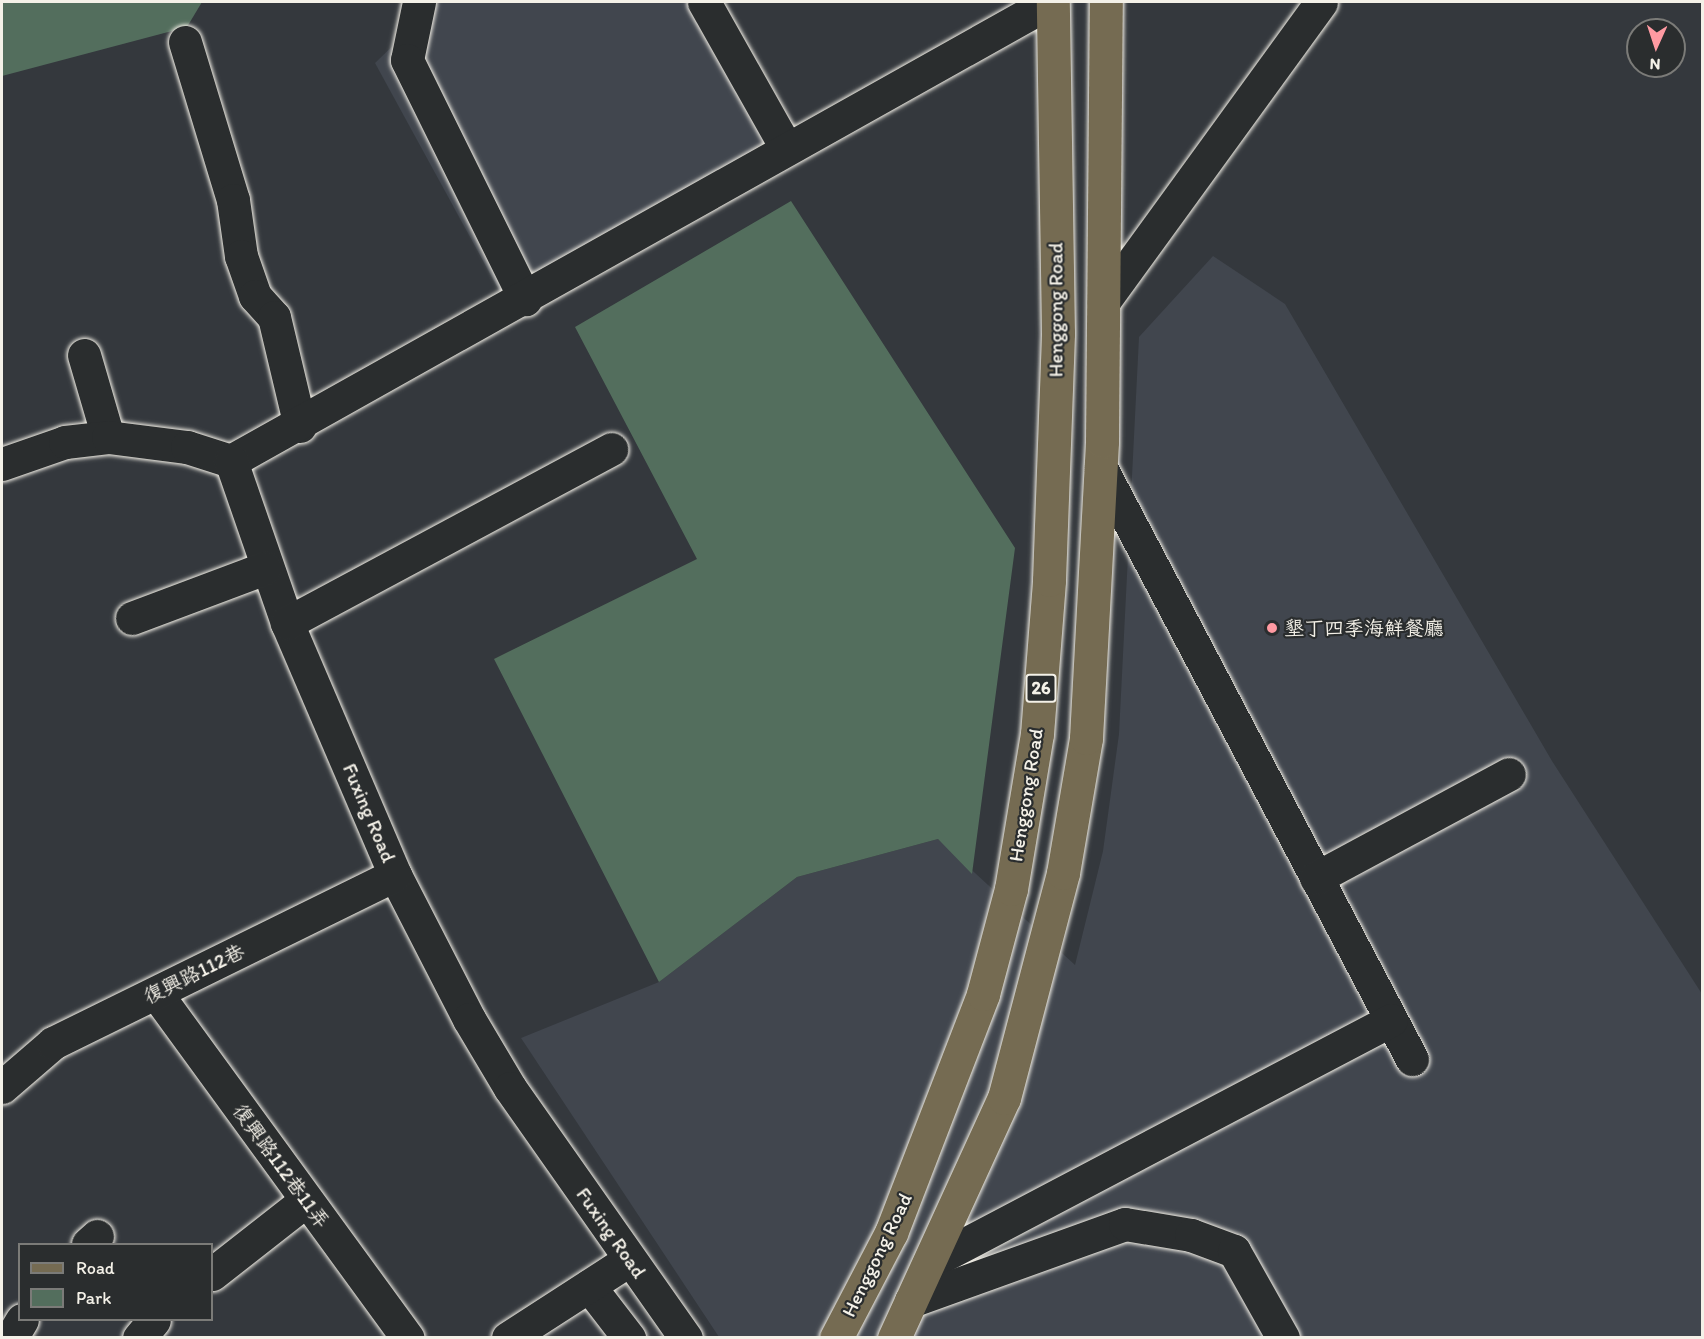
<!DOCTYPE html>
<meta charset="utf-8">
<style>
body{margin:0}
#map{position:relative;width:1704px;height:1339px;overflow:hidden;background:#34383d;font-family:Itim,"LXGW WenKai TC",sans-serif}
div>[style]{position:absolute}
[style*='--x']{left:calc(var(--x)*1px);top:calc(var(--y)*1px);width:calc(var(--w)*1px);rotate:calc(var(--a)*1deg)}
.built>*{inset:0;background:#41464e}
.green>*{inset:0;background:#536e5d}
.roads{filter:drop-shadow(0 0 2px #f4f1e8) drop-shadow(0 0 2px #f4f1e8)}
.minor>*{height:33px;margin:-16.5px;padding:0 16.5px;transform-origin:16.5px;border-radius:16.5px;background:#2a2d2e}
.major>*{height:33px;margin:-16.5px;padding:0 16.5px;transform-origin:16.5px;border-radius:16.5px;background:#756b52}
.dots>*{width:16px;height:16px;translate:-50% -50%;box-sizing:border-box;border:3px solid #2a2d2e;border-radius:50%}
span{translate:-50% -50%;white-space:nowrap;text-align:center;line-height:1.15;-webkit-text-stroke:4.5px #2a2d2e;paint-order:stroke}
.shield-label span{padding:2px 4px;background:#2a2d2e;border:2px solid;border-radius:4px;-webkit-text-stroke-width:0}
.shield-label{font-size:18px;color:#f4f1e8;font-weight:700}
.street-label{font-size:20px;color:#f4f1e8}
.poi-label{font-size:20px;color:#f4f1e8}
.left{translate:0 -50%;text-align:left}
.frame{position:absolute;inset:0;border:3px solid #f4f1e8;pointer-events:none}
.legend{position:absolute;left:18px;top:1243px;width:195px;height:78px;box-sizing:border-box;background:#2a2d2e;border:2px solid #7b7b78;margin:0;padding:8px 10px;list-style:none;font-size:18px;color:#f4f1e8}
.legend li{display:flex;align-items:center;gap:12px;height:30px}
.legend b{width:30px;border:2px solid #7b7b78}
.north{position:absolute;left:1626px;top:18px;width:60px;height:60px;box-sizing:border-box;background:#2a2d2e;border:2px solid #7b7b78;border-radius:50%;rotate:183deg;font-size:16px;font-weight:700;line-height:24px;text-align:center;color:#f4f1e8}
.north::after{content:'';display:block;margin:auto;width:21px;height:27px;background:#ff9aa2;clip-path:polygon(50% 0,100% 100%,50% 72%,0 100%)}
</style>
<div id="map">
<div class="built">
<div style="clip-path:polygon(438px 2px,714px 2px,785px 134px,505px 301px,375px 63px)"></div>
<div style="clip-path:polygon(1213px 256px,1285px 304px,1552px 761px,1702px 994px,1702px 1337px,719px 1337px,521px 1038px,659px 982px,797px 877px,938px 839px,1075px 965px,1103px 851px,1119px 734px,1139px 337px)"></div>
</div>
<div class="green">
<div style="clip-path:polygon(2px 2px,202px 2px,187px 27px,2px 76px)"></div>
<div style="clip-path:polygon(791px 201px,1015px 548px,972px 874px,938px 839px,797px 877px,659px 982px,494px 659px,697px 559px,575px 327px)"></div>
</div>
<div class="roads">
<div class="minor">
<div style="--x:419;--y:2;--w:59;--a:101.7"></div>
<div style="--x:407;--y:60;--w:267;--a:63.7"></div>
<div style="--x:704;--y:2;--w:165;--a:60.6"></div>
<div style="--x:185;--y:42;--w:165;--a:73.1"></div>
<div style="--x:233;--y:200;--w:57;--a:81.9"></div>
<div style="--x:241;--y:256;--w:42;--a:70.7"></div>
<div style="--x:255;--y:296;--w:28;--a:48"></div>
<div style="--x:274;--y:317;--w:112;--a:76.6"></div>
<div style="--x:1104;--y:301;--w:369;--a:-54"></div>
<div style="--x:84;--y:355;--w:85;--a:73.7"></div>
<div style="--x:231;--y:461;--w:939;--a:-29.27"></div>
<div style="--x:2;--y:464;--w:67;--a:-19.2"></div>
<div style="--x:65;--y:442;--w:43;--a:-6.6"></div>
<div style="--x:108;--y:437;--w:80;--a:7.2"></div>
<div style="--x:187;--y:447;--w:46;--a:17.7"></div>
<div style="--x:231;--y:461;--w:171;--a:70.9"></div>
<div style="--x:287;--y:623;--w:274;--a:66.8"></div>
<div style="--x:395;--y:875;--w:162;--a:62.8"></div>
<div style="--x:469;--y:1019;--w:80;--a:59.3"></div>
<div style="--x:510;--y:1088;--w:306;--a:54.9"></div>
<div style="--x:1101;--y:468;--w:668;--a:62.25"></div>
<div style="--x:132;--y:618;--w:142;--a:-20.6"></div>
<div style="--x:287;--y:623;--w:368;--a:-28.2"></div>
<div style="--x:1316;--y:878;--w:219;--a:-28.3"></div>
<div style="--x:156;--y:993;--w:427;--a:53.9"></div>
<div style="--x:2;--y:1087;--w:67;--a:-40.8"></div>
<div style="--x:53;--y:1043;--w:381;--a:-26.2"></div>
<div style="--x:88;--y:1244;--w:12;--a:-42"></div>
<div style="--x:929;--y:1263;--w:522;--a:-27.74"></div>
<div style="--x:212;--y:1274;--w:118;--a:-38.1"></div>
<div style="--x:589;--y:1286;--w:66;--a:52.4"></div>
<div style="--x:911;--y:1301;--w:227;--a:-19.8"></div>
<div style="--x:1125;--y:1224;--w:67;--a:9.5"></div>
<div style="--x:1191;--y:1235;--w:46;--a:20.4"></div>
<div style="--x:1234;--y:1251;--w:100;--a:60.6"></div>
<div style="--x:11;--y:1338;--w:21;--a:-59"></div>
<div style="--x:139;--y:1338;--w:23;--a:-50"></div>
<div style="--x:508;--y:1338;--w:144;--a:-32.8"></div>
</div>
<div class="major">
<div style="--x:836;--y:1338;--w:119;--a:-62.4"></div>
<div style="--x:891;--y:1233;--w:256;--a:-68.9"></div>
<div style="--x:983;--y:994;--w:109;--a:-75.1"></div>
<div style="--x:1011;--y:889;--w:157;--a:-80.5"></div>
<div style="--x:1037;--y:734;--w:154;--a:-85.5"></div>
<div style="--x:1049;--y:580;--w:247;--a:-87.9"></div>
<div style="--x:1058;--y:333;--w:331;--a:-90.9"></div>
<div style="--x:894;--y:1338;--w:264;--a:-65.4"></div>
<div style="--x:1004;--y:1098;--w:233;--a:-75.3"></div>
<div style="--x:1063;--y:873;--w:137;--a:-80.3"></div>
<div style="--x:1086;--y:738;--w:297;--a:-86.9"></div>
<div style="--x:1102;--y:441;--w:439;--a:-89.5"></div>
</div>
</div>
<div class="dots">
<div style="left:1272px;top:628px;background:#ff9aa2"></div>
</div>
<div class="shield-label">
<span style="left:1041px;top:688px">26</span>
</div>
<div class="street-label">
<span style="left:1056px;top:310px;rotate:-90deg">Henggong Road</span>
<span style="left:1026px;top:795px;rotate:-81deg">Henggong Road</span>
<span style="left:369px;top:813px;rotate:67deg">Fuxing Road</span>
<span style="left:194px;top:974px;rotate:-26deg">復興路112巷</span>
<span style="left:281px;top:1166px;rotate:54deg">復興路112巷11弄</span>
<span style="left:611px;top:1233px;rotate:55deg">Fuxing Road</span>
<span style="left:877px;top:1255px;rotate:-64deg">Henggong Road</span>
</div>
<div class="poi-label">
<span class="left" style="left:1284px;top:628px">墾丁四季海鮮餐廳</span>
</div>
<div class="frame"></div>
<ul class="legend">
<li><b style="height:8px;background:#756b52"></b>Road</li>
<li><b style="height:16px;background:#536e5d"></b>Park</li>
</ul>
<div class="north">N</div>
</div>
